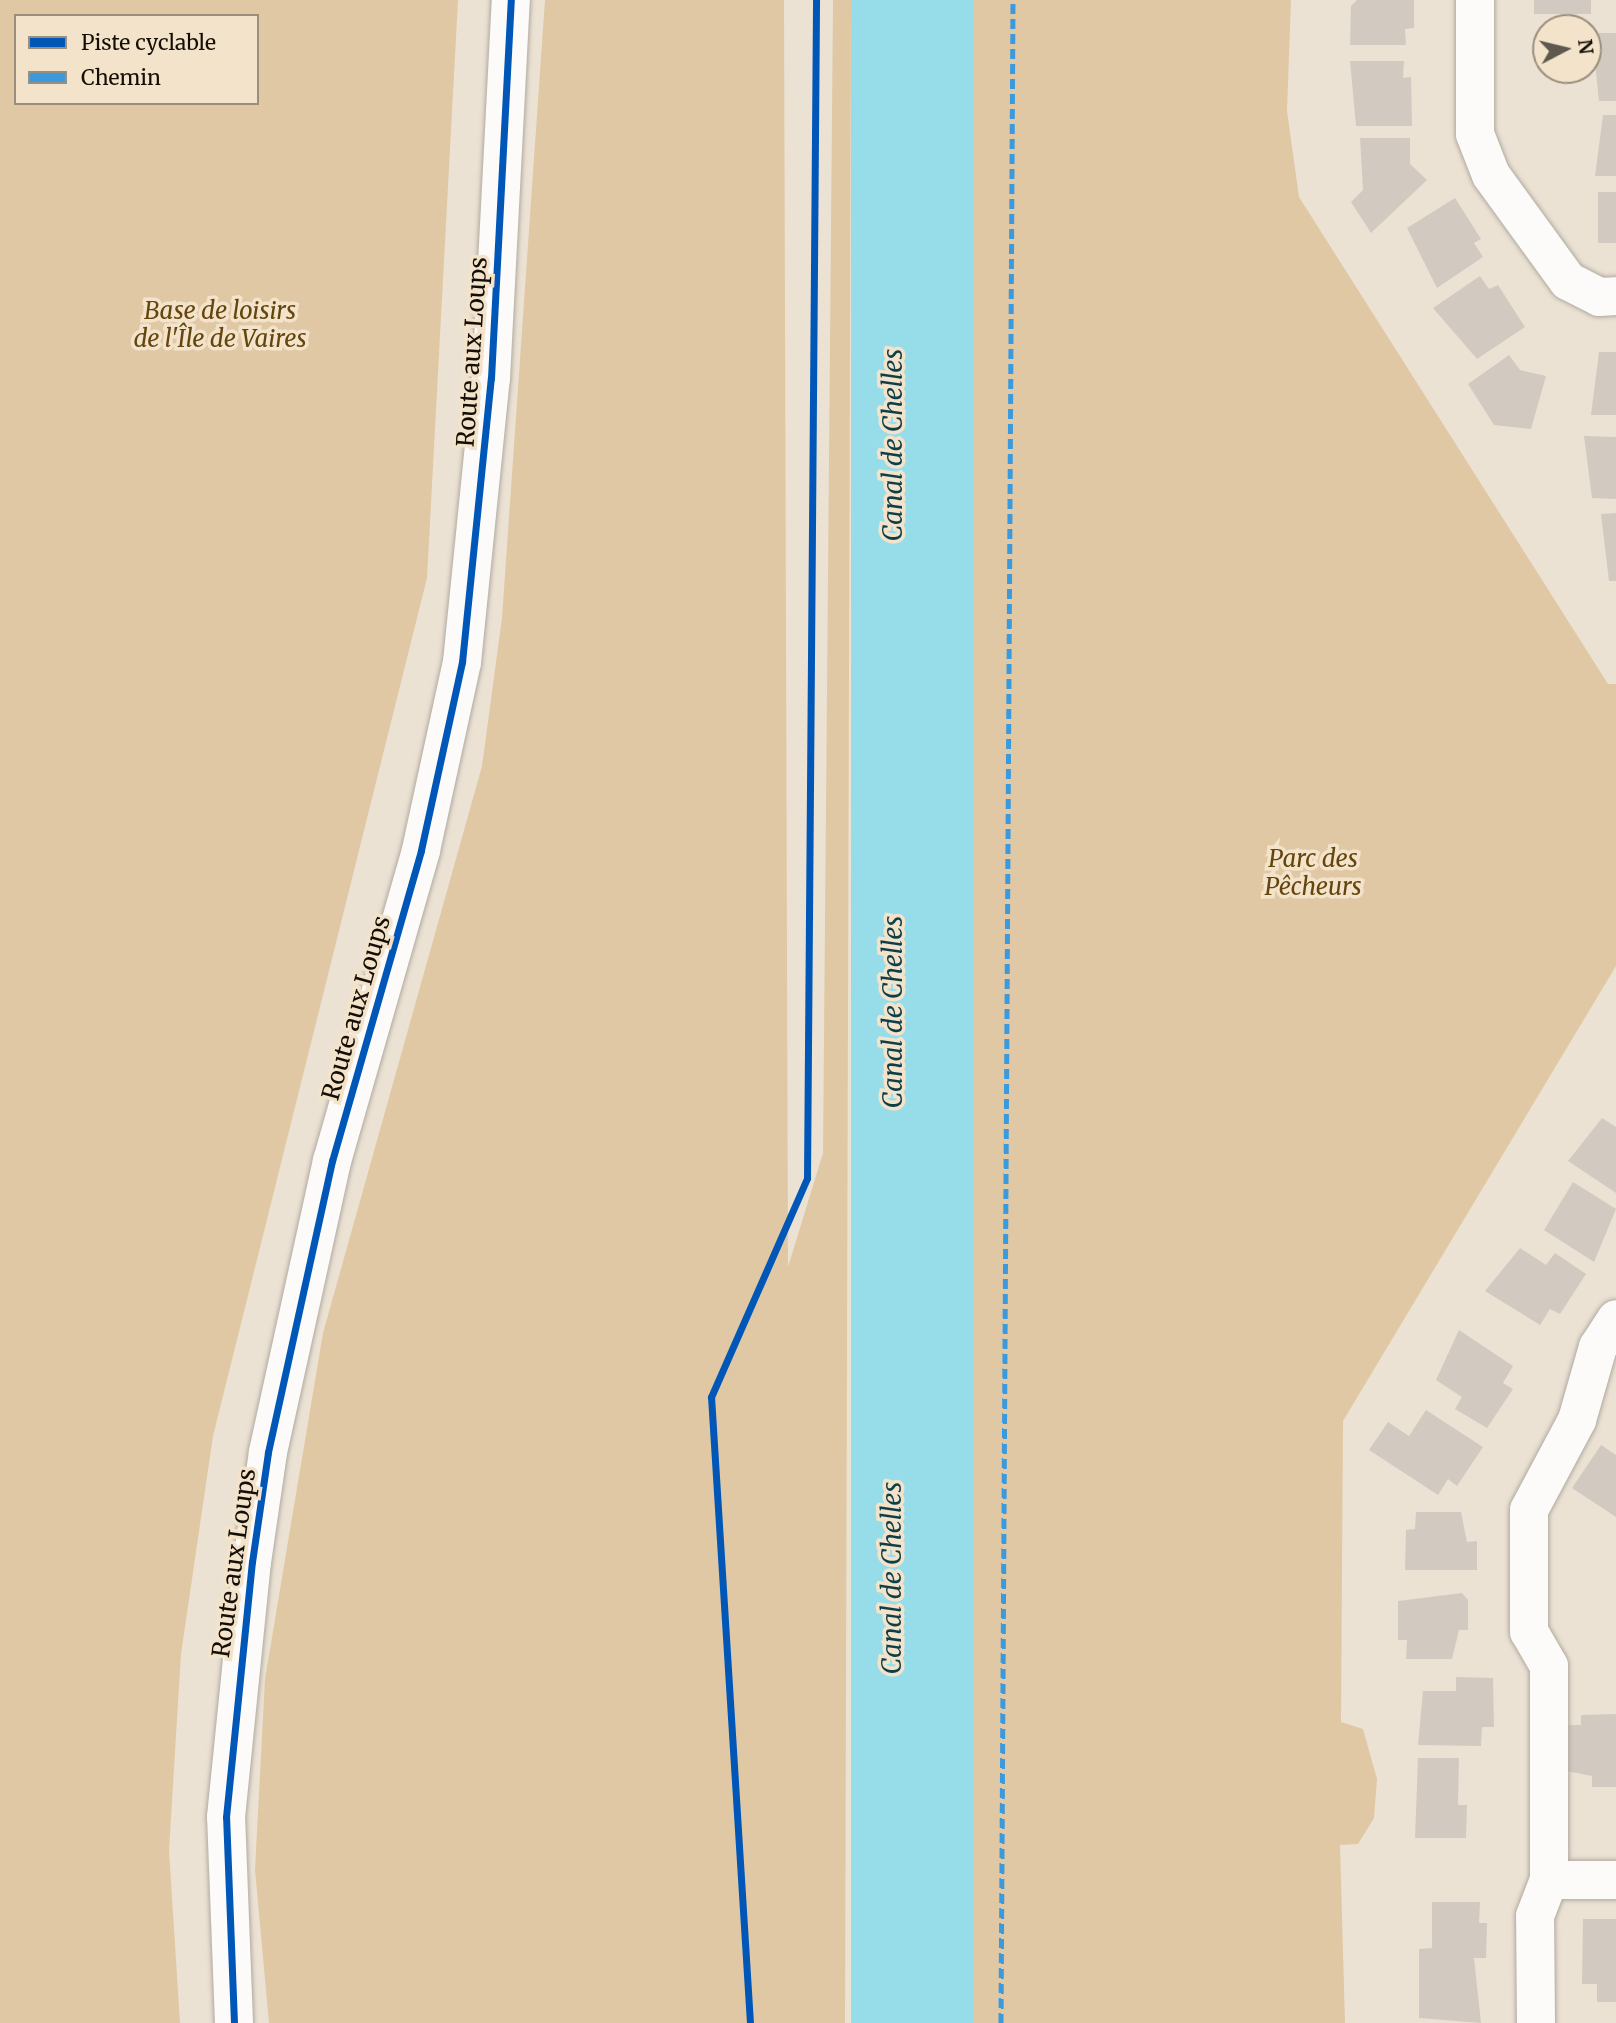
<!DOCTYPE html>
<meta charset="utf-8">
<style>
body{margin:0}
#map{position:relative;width:1616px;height:2023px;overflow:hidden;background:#ebe2d4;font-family:Merriweather,serif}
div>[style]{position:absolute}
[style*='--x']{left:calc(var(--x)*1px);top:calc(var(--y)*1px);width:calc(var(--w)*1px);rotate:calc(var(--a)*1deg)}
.green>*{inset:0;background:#e0c8a4}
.water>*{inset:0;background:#96dce9;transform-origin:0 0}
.building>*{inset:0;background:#d2cac0;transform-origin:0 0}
.roads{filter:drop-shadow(0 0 2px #b1aaa0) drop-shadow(0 0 2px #b1aaa0)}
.minor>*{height:38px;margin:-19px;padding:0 19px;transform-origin:19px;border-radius:19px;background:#fcfbf9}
.quiet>*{height:5px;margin-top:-2.5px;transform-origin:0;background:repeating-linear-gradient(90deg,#3b9add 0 10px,transparent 0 15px)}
.cycleway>*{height:7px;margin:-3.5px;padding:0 3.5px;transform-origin:3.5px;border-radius:3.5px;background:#0057b8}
span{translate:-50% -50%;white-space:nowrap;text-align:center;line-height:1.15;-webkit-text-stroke:7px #f4e3cb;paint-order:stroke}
.park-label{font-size:24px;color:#63450d;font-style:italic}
.street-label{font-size:24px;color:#130e06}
.water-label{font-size:26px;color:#0e3f49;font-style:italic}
.legend{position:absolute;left:14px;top:14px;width:245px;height:91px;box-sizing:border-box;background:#f4e3cb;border:2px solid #9a8e7c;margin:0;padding:9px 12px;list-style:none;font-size:21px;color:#130e06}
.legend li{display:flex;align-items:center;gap:14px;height:35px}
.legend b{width:35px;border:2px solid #9a8e7c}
.north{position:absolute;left:1532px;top:14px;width:70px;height:70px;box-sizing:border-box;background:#f4e3cb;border:2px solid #9a8e7c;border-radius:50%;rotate:83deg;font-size:19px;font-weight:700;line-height:28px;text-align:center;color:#130e06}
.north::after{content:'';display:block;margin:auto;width:24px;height:32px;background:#5f584e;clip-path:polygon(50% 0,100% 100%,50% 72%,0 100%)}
</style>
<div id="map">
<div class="green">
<div style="clip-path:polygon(evenodd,0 0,458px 0,427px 578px,213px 1436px,181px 1654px,169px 1850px,180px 2023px,0 2023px,0 0,16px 16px,257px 16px,257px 103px,16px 103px,16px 16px)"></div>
<div style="clip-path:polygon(545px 0,784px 0,788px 1267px,823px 1153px,833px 0,851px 0,845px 2023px,269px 2023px,255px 1870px,265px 1679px,323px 1333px,482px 766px,502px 618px)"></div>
<div style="clip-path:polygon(974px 0,1291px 0,1287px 111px,1299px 197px,1608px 684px,1616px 684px,1616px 966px,1343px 1421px,1341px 1722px,1363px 1729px,1377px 1779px,1374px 1818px,1358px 1844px,1340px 1845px,1345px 2023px,965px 2023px)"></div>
</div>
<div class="water">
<div style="left:851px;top:0;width:123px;height:2023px"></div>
</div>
<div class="building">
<div style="clip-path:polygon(1357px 0,1414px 0,1414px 28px,1405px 29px,1406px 45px,1350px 45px,1351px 6px)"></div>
<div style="left:1534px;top:0;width:57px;height:14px"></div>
<div style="clip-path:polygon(1592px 33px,1616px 33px,1616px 101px,1599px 101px)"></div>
<div style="clip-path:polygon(1350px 61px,1404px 61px,1403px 78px,1411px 77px,1412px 126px,1356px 126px)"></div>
<div style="clip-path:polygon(1603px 115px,1616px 115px,1616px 176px,1595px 176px)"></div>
<div style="clip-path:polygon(1360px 138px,1410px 138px,1410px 164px,1427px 180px,1371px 233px,1351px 202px,1363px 190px)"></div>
<div style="left:1598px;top:192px;width:18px;height:51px"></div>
<div style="clip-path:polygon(1455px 198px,1481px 239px,1474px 243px,1483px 257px,1437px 288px,1407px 228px)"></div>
<div style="clip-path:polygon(1480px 276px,1489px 289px,1498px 285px,1525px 327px,1477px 359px,1433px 308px)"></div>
<div style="clip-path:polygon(1599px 352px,1616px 352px,1616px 415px,1591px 415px)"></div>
<div style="clip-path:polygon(1509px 355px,1520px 370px,1546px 376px,1531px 429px,1494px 425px,1468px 384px)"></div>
<div style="clip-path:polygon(1584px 436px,1616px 437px,1616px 499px,1592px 498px)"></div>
<div style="clip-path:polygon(1616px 513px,1616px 581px,1609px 581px,1601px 514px)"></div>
<div style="clip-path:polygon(1602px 1118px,1616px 1127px,1616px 1193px,1568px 1161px)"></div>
<div style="clip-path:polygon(1573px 1182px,1616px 1209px,1594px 1262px,1544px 1230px)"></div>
<div style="clip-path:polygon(1520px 1248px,1546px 1265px,1555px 1253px,1586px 1274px,1560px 1314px,1550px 1309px,1540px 1325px,1485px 1291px)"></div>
<div style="clip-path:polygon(1459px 1330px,1513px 1366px,1503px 1383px,1513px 1389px,1487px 1428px,1455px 1409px,1462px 1397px,1436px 1380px)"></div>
<div style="clip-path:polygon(1426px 1410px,1483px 1447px,1457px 1486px,1448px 1479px,1438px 1495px,1369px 1450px,1388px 1422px,1409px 1436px)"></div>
<div style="clip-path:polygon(1601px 1445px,1616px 1455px,1616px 1517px,1572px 1488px)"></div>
<div style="clip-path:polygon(1416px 1512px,1461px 1512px,1467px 1542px,1477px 1541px,1477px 1570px,1405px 1570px,1406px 1530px,1415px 1529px)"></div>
<div style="clip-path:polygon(1462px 1593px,1468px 1600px,1468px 1630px,1459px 1630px,1452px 1659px,1406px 1659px,1407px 1640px,1398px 1640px,1398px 1601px)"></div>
<div style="clip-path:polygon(1456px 1677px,1493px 1678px,1494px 1727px,1482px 1727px,1481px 1746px,1418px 1745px,1423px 1691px,1456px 1691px)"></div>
<div style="clip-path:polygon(1616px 1714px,1616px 1787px,1592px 1787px,1592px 1776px,1561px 1770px,1561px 1725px,1581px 1725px,1581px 1715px)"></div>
<div style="clip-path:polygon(1418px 1758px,1459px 1758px,1458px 1805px,1467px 1805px,1466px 1838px,1415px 1838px)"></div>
<div style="clip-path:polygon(1432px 1902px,1480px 1902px,1479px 1923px,1487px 1923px,1486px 1958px,1474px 1958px,1481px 2023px,1419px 2018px,1419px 1949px,1432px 1948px)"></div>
<div style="clip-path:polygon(1583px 1919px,1616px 1919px,1616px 2002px,1597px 2002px,1597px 1984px,1582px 1984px)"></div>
</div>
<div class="roads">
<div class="minor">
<div style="--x:1475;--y:0;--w:134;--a:90"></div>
<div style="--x:1475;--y:134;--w:44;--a:68.7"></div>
<div style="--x:1491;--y:175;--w:131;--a:54"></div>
<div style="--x:1568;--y:281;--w:35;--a:27"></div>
<div style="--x:1599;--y:297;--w:17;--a:-3"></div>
<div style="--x:1549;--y:1880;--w:67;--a:0"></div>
<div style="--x:234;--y:2023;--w:206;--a:-92.2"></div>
<div style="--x:226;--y:1817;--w:256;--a:-84.2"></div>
<div style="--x:252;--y:1562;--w:111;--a:-81.7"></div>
<div style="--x:268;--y:1452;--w:298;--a:-77.6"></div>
<div style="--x:332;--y:1161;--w:323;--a:-74"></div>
<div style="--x:421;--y:850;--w:192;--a:-77.7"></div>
<div style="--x:462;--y:662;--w:285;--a:-84.2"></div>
<div style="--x:491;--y:378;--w:379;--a:-87"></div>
<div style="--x:1536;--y:2023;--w:107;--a:-90.5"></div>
<div style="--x:1535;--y:1916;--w:39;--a:-69"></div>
<div style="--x:1549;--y:1880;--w:214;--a:-90"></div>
<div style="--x:1549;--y:1666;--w:39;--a:-120"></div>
<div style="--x:1529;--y:1632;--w:122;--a:-90"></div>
<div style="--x:1529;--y:1510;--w:102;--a:-61.9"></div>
<div style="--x:1577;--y:1420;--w:76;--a:-74"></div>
<div style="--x:1598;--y:1347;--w:33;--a:-57"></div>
</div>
</div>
<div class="quiet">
<div style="--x:1001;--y:2023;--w:2023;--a:-89.66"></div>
</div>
<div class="cycleway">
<div style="--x:234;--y:2023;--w:206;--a:-92.2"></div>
<div style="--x:226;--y:1817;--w:256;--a:-84.2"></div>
<div style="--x:252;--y:1562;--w:111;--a:-81.7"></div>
<div style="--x:268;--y:1452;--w:298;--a:-77.6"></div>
<div style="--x:332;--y:1161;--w:323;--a:-74"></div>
<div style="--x:421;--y:850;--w:192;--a:-77.7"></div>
<div style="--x:462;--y:662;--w:285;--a:-84.2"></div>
<div style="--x:491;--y:378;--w:379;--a:-87"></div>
<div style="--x:750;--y:2023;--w:627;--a:-93.56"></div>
<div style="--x:711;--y:1397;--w:239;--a:-66.3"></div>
<div style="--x:807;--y:1178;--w:1178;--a:-89.56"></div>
</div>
<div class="park-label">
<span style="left:220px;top:325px">Base de loisirs<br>de l'Île de Vaires</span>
<span style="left:1313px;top:873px">Parc des<br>Pêcheurs</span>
</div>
<div class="street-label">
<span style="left:472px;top:352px;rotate:-86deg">Route aux Loups</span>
<span style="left:356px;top:1008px;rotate:-74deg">Route aux Loups</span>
<span style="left:234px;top:1563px;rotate:-82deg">Route aux Loups</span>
</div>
<div class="water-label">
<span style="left:893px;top:445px;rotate:-90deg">Canal de Chelles</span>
<span style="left:893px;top:1012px;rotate:-90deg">Canal de Chelles</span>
<span style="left:892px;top:1578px;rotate:-90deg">Canal de Chelles</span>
</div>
<ul class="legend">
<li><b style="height:9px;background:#0057b8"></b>Piste cyclable</li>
<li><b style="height:9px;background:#3b9add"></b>Chemin</li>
</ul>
<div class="north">N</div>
</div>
